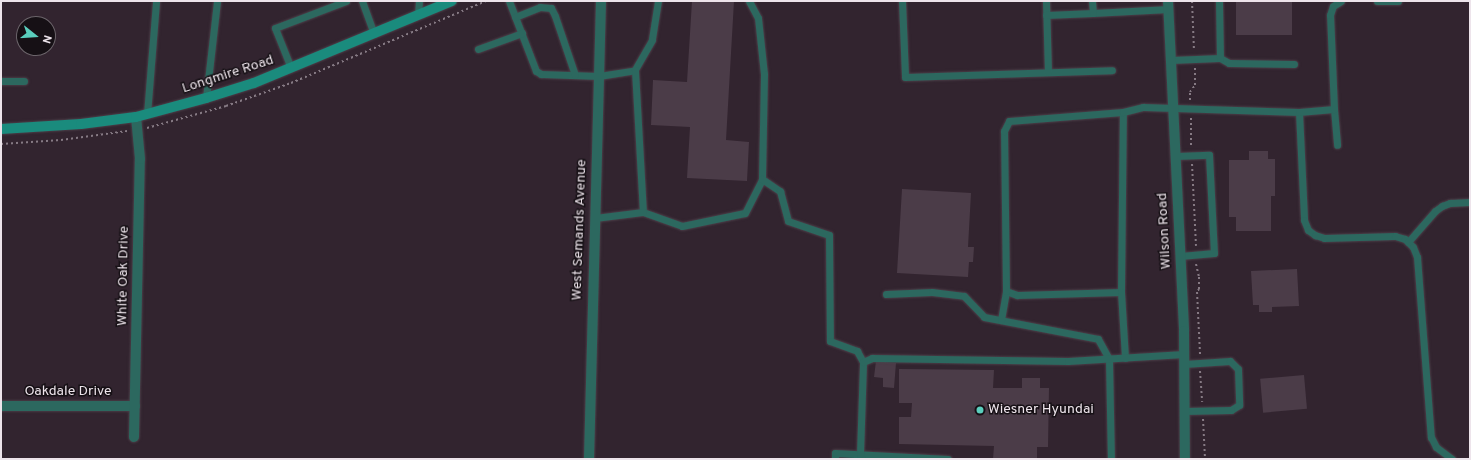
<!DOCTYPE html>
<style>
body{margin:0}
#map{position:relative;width:1471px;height:460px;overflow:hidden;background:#32242f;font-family:Overpass,sans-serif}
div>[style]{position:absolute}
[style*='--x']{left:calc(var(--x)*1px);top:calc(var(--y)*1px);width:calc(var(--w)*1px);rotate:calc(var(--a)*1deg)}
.building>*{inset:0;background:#4b3c48;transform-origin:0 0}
.path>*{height:2px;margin-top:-1px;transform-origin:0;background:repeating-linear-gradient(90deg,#867a84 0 2px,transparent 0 5px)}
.roads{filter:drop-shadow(0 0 1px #4c3f49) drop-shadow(0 0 1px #4c3f49)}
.service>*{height:7px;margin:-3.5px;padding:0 3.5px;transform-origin:3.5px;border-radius:3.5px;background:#2c685f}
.minor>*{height:10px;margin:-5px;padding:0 5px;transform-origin:5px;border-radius:5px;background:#2c685f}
.tertiary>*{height:10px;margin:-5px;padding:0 5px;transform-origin:5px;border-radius:5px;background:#2c685f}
.secondary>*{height:10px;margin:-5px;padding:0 5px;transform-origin:5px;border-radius:5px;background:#1a8b7d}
.dots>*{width:11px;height:11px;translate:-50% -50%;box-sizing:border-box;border:2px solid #161015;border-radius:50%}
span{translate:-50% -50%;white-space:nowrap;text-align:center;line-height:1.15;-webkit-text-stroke:3px #161015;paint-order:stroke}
.street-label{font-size:14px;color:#ede4eb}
.poi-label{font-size:14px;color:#ede4eb}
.left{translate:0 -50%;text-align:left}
.frame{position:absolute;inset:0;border:2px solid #ede4eb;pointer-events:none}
.north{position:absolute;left:16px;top:16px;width:40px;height:40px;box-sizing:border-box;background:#161015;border:1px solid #6c656b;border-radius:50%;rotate:107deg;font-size:11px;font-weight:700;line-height:16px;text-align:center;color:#ede4eb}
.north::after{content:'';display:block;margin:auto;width:14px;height:18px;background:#5acebd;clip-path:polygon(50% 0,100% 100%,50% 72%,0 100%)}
</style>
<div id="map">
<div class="building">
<div style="clip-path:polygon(692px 1px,734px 1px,726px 140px,749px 142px,747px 181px,687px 178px,690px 127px,651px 125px,653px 80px,687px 82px)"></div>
<div style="left:1236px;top:1px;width:56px;height:34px"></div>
<div style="clip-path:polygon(1249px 151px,1268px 151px,1268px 159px,1275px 159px,1275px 196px,1271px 196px,1271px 231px,1236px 231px,1236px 217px,1229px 217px,1229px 160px,1249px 160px)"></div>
<div style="clip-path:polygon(902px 189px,971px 193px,968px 247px,974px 247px,973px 262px,969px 262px,968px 277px,897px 273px)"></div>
<div style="clip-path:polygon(1297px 269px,1299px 306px,1272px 307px,1272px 312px,1259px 312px,1259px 305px,1253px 305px,1251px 271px)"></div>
<div style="clip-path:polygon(876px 361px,896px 363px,894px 388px,883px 387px,883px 378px,874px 377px)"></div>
<div style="clip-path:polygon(899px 369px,994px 370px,993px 388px,1022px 388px,1022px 378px,1040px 378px,1040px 388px,1049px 388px,1048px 447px,1037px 447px,1037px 459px,993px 459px,994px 446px,899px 444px,899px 417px,911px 417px,912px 403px,899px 403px)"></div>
<div style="left:1304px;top:375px;width:34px;height:44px;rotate:85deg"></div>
</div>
<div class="path">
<div style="--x:1192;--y:1;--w:49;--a:87.7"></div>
<div style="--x:1190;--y:100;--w:8;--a:-90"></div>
<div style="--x:1190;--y:92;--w:9;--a:-54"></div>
<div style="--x:1195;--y:85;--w:17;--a:-90"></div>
<div style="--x:1191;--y:118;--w:30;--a:90"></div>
<div style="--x:147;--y:128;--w:82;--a:-15.6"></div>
<div style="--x:226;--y:106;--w:69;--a:-19.5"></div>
<div style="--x:291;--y:83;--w:212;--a:-22.8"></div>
<div style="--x:1;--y:144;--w:60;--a:-3.8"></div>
<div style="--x:61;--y:140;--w:67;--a:-7.8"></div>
<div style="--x:1192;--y:164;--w:82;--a:87.2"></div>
<div style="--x:1196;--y:264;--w:13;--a:77"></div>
<div style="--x:1199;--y:277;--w:12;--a:90"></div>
<div style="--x:1199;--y:289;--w:4;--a:124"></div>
<div style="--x:1197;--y:292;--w:62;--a:87.2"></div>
<div style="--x:1200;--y:371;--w:31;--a:86"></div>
<div style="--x:1203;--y:419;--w:40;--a:87.1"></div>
</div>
<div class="roads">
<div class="service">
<div style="--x:362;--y:1;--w:35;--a:70"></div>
<div style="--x:509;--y:1;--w:75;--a:68.9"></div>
<div style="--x:536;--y:71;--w:6;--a:31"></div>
<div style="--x:541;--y:74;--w:58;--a:2"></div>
<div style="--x:599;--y:76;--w:36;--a:-9"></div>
<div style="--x:658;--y:1;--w:39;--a:99"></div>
<div style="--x:652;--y:40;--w:34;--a:120"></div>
<div style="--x:635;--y:70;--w:142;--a:86.8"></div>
<div style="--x:643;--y:212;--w:41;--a:19.7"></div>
<div style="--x:682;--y:226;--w:64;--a:-11.7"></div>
<div style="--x:745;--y:213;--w:38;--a:-63"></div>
<div style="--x:749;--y:1;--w:19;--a:62"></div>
<div style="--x:758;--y:18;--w:56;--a:83.9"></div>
<div style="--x:764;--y:74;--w:105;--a:91.1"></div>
<div style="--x:762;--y:179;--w:22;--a:34"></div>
<div style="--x:780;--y:191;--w:31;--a:75"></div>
<div style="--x:788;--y:221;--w:43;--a:18.9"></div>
<div style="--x:829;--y:235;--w:106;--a:89.5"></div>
<div style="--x:830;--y:341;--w:29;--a:20"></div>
<div style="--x:857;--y:351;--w:13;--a:61"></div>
<div style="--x:902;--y:1;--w:76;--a:87.7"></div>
<div style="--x:905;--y:77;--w:207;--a:-1.9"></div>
<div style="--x:1046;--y:1;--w:71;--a:88.4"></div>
<div style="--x:1377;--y:1;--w:21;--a:0"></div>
<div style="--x:1093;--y:13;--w:76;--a:-3"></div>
<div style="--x:418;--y:15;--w:14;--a:-86"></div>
<div style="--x:1046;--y:15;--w:47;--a:-2.4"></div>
<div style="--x:1093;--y:13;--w:12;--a:-95"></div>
<div style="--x:515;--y:17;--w:27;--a:-22"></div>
<div style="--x:540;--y:7;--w:11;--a:5"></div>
<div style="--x:551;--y:8;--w:9;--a:63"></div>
<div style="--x:555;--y:16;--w:62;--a:71.3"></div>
<div style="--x:478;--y:49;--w:47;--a:-20"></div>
<div style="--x:1220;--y:58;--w:10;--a:29"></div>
<div style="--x:1229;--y:63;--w:65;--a:0.9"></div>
<div style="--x:1171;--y:60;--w:49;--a:-2.3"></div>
<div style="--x:1220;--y:58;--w:57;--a:-91"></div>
<div style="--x:291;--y:68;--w:43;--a:-111.8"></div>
<div style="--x:275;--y:28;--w:76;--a:-20.8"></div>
<div style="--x:1;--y:81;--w:23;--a:0"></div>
<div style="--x:206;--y:98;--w:98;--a:-83.5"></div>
<div style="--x:1334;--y:109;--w:36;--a:85"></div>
<div style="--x:1299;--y:112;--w:108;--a:87.3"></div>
<div style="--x:1304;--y:220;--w:11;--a:68"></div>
<div style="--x:1308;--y:230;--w:9;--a:36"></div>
<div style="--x:1315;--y:235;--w:9;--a:18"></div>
<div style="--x:1324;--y:238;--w:71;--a:-1.6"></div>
<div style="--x:1395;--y:236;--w:10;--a:17"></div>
<div style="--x:1405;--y:239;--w:11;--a:45"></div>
<div style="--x:1413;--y:247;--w:11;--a:68"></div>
<div style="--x:1417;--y:257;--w:181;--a:85.6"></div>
<div style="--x:1431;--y:437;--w:11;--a:63"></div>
<div style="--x:1436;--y:447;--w:20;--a:37"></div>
<div style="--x:147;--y:114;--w:113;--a:-85.4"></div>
<div style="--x:1176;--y:156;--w:33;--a:-2"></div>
<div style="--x:1209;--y:155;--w:98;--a:87.1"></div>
<div style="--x:1214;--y:253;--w:34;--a:175"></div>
<div style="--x:595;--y:218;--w:48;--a:-7.1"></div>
<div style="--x:1408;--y:242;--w:41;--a:-48.9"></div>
<div style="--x:1435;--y:211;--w:9;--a:-36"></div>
<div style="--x:1442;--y:206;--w:9;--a:-21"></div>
<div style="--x:1450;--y:203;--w:20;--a:-3"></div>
<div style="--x:1006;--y:291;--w:12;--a:20"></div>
<div style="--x:1017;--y:295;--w:104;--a:-1.7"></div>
<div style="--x:1121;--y:292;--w:180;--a:-89.4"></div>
<div style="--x:1121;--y:292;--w:66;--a:86.5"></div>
<div style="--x:886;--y:294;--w:46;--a:-2.5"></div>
<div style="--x:932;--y:292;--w:32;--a:7"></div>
<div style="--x:964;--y:296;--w:29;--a:46"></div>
<div style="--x:984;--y:317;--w:116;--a:10.9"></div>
<div style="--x:1098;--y:339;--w:23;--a:61"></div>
<div style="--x:1109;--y:359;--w:100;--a:88.9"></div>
<div style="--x:1001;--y:320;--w:29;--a:-80"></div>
<div style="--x:1006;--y:291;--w:160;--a:-90.7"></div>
<div style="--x:1004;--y:131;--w:11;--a:-63"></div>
<div style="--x:1009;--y:121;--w:114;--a:-4.5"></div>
<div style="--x:1123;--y:112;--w:21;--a:-14"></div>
<div style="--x:1143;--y:107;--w:156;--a:1.8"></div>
<div style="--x:1299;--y:112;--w:35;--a:-5"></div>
<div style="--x:1334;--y:109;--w:94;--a:-92.4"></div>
<div style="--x:1330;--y:15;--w:9;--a:-72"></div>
<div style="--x:1333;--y:6;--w:9;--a:-32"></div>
<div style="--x:1184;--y:364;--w:46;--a:-3.7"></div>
<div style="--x:1230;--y:361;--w:11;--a:45"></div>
<div style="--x:1238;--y:369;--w:36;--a:88"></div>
<div style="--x:1239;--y:405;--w:9;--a:148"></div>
<div style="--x:1231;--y:410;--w:46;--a:178.8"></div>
<div style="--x:835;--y:459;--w:6;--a:-90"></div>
<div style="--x:835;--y:453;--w:113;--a:3"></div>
<div style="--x:862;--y:459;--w:5;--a:-112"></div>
<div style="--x:860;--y:454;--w:92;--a:-88.1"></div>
<div style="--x:863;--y:362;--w:10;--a:-24"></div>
<div style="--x:872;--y:358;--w:196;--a:0.9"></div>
<div style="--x:1068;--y:361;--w:116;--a:-3.5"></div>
</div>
<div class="minor">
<div style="--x:1;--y:406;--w:134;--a:0"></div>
<div style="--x:134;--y:437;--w:278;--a:-88.8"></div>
<div style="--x:140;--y:159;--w:42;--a:-95.4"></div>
<div style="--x:589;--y:459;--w:458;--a:-88.5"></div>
</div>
<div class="tertiary">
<div style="--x:1168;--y:1;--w:330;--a:87.2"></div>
<div style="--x:1184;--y:331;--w:128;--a:89.6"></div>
</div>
<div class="secondary">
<div style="--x:1;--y:129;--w:80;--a:-3.6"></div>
<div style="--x:81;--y:124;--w:55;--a:-7.3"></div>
<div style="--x:136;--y:117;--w:73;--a:-15.2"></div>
<div style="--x:206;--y:98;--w:50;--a:-17.4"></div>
<div style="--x:254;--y:83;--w:214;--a:-22.5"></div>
</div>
</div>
<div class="dots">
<div style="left:980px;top:410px;background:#5acebd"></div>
</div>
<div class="street-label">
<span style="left:228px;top:75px;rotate:-18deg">Longmire Road</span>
<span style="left:580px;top:230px;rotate:-88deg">West Semands Avenue</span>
<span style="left:1165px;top:231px;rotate:-93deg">Wilson Road</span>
<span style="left:124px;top:276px;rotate:-89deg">White Oak Drive</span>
<span style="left:68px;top:392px">Oakdale Drive</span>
</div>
<div class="poi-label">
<span class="left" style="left:988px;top:410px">Wiesner Hyundai</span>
</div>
<div class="frame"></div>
<div class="north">N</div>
</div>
